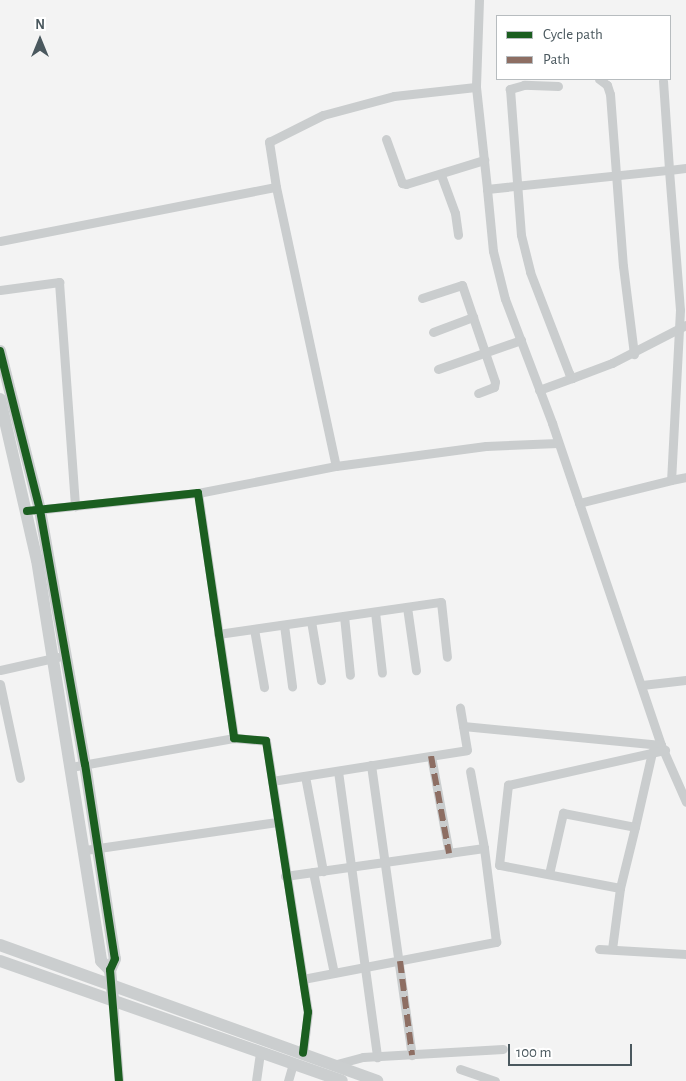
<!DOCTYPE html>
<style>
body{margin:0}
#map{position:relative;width:686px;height:1081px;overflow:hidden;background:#f3f3f3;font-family:"Alegreya Sans",sans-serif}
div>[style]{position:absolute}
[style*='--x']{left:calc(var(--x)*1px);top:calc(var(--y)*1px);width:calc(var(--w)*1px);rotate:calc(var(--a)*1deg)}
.street>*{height:9px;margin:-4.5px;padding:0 4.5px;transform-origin:4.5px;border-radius:4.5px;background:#cacdce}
.secondary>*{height:12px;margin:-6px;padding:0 6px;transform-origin:6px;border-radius:6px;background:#cbcecf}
.quiet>*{height:6px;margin-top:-3px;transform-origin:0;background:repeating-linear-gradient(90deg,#8d6e63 0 12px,transparent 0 18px)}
.cycleway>*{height:8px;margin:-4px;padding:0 4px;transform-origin:4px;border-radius:4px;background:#1b5e20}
span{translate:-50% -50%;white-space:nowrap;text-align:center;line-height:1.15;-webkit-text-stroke:4px #fff;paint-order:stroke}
.legend{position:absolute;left:496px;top:15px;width:175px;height:65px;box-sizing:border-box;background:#fff;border:1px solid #b7bcbf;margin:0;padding:6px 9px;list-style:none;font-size:15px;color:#4a585e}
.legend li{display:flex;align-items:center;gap:10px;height:25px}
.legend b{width:25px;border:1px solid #b7bcbf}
.north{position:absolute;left:15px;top:15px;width:50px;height:50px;-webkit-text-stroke:4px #fff;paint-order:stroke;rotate:0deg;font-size:14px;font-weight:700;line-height:20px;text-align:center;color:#4a585e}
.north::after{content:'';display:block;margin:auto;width:18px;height:22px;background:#4a585e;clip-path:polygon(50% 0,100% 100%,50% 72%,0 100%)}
.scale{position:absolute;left:508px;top:1044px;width:124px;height:22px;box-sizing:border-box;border:2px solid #4a585e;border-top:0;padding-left:6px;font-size:15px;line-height:18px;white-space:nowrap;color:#4a585e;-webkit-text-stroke:4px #fff;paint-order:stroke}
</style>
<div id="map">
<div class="street">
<div style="--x:479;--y:0;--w:87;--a:92"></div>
<div style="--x:476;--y:87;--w:103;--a:83.8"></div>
<div style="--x:487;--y:189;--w:183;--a:-6"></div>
<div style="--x:669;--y:170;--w:140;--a:85.5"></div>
<div style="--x:680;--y:310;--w:170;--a:93"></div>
<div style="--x:671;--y:480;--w:15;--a:-11"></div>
<div style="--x:599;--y:79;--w:10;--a:37"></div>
<div style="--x:607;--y:85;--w:9;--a:72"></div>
<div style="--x:610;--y:94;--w:172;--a:85.7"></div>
<div style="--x:623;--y:266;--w:89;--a:82.9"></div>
<div style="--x:663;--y:81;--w:89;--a:86.1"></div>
<div style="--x:669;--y:170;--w:17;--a:-7"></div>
<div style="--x:558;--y:86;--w:34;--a:-178"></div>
<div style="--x:524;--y:85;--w:15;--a:164"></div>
<div style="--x:510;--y:89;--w:146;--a:85.7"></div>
<div style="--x:521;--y:235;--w:38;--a:76"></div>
<div style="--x:530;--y:272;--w:108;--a:68.9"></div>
<div style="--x:569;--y:373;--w:6;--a:59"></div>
<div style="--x:572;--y:378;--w:43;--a:-20.6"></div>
<div style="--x:612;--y:363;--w:83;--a:-27.2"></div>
<div style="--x:386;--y:139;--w:47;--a:70"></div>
<div style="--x:402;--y:183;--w:4;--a:14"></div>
<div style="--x:406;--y:184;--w:82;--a:-17.1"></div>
<div style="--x:441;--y:175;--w:40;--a:69.8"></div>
<div style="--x:455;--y:213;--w:22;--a:82"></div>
<div style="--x:276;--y:187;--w:285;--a:77.9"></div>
<div style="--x:487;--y:189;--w:62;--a:84.5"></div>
<div style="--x:493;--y:251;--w:49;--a:76"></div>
<div style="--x:505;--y:299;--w:133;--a:69.2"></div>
<div style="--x:552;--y:423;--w:340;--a:71.3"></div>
<div style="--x:661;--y:745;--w:62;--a:66.3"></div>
<div style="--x:0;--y:241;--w:281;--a:-11.1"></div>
<div style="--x:276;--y:187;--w:46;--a:-98.8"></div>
<div style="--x:269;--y:142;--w:60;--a:-26.6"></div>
<div style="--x:323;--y:115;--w:73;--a:-15"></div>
<div style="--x:394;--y:96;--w:82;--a:-6.3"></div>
<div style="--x:0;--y:290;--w:60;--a:-7.7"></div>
<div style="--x:59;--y:282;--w:225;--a:85.9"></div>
<div style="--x:422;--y:298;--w:42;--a:-18"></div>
<div style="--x:462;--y:285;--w:102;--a:71.2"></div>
<div style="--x:495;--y:382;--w:5;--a:101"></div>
<div style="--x:494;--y:387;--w:17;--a:159"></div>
<div style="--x:433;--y:332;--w:43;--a:-20.6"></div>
<div style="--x:438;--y:369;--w:88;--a:-19.3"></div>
<div style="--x:539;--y:390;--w:35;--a:-20"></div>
<div style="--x:198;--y:493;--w:141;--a:-11.1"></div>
<div style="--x:336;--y:466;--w:151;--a:-7.6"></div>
<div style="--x:486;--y:446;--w:72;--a:-2.4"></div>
<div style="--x:579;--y:503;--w:95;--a:-14"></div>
<div style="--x:35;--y:510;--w:164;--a:-6"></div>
<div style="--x:198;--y:493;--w:248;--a:81.6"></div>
<div style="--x:234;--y:738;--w:32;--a:5"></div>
<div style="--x:266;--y:741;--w:274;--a:81.2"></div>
<div style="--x:308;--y:1012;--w:41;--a:97"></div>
<div style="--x:407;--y:607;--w:64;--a:81.9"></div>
<div style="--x:375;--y:612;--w:61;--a:83.5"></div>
<div style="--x:344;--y:616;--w:59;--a:84.2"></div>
<div style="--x:311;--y:621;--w:60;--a:80.4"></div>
<div style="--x:284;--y:625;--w:62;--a:82.5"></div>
<div style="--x:254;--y:629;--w:59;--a:80.2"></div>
<div style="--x:218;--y:634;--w:225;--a:-8.2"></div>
<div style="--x:441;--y:602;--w:55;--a:83.8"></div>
<div style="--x:0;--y:670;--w:59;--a:-12.6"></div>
<div style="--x:0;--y:684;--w:96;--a:78"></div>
<div style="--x:642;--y:685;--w:44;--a:-6.5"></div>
<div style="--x:463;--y:726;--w:199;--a:5.5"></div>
<div style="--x:431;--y:756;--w:99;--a:79.5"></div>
<div style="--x:371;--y:765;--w:293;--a:82"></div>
<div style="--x:71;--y:767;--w:166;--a:-10.1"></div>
<div style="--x:338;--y:771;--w:289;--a:82.2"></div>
<div style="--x:305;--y:776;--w:97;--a:79.3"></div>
<div style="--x:272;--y:781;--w:197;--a:-9"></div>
<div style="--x:467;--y:750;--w:43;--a:-99.5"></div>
<div style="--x:635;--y:827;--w:77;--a:-77.2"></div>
<div style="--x:85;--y:850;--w:194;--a:-8.3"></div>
<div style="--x:313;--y:872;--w:103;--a:78.3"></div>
<div style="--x:549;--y:874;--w:63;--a:-77.1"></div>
<div style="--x:563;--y:813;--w:73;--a:11"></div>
<div style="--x:635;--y:827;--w:63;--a:103.8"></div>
<div style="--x:620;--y:888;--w:123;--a:-169.2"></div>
<div style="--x:499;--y:865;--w:81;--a:-83.6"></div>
<div style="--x:508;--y:785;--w:161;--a:-12.6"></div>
<div style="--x:285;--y:876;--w:201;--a:-8"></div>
<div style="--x:599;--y:949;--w:87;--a:3.3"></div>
<div style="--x:612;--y:949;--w:62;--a:-82.5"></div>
<div style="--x:303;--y:979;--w:197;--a:-10.9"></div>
<div style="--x:496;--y:942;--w:95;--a:-97.3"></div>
<div style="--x:484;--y:848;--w:78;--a:-100.3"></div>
<div style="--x:113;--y:1000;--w:81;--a:85.8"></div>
<div style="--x:333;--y:1065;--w:31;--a:-15"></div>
<div style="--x:363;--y:1057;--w:140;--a:-3.3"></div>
<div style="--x:460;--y:1069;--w:37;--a:19"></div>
<div style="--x:256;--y:1081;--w:30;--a:-82"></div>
<div style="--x:288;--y:1081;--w:19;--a:-74"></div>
</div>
<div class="secondary">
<div style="--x:0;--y:351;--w:164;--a:75.9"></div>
<div style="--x:40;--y:510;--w:258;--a:80"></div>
<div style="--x:85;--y:764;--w:197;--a:81.3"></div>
<div style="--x:115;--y:959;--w:12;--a:114"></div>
<div style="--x:110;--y:970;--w:30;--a:84"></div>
<div style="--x:0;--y:399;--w:165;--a:77.1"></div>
<div style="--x:37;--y:560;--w:406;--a:80.9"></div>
<div style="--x:101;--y:961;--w:13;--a:45"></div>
<div style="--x:0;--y:945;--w:401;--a:19.8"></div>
<div style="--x:0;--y:961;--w:362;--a:19.3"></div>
</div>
<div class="quiet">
<div style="--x:431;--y:756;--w:99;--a:79.5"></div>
<div style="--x:400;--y:961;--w:95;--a:82.7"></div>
</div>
<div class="cycleway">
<div style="--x:0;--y:351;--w:164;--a:75.9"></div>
<div style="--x:40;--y:510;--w:258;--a:80"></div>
<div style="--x:85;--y:764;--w:197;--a:81.3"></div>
<div style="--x:115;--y:959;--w:12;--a:114"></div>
<div style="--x:110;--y:970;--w:111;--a:85.4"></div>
<div style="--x:27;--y:511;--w:172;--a:-6"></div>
<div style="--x:198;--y:493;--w:248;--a:81.6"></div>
<div style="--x:234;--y:738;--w:32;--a:5"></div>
<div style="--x:266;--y:741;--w:274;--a:81.2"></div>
<div style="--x:308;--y:1012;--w:41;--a:97"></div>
</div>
<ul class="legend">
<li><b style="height:6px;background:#1b5e20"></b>Cycle path</li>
<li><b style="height:6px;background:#8d6e63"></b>Path</li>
</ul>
<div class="north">N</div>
<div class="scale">100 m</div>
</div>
